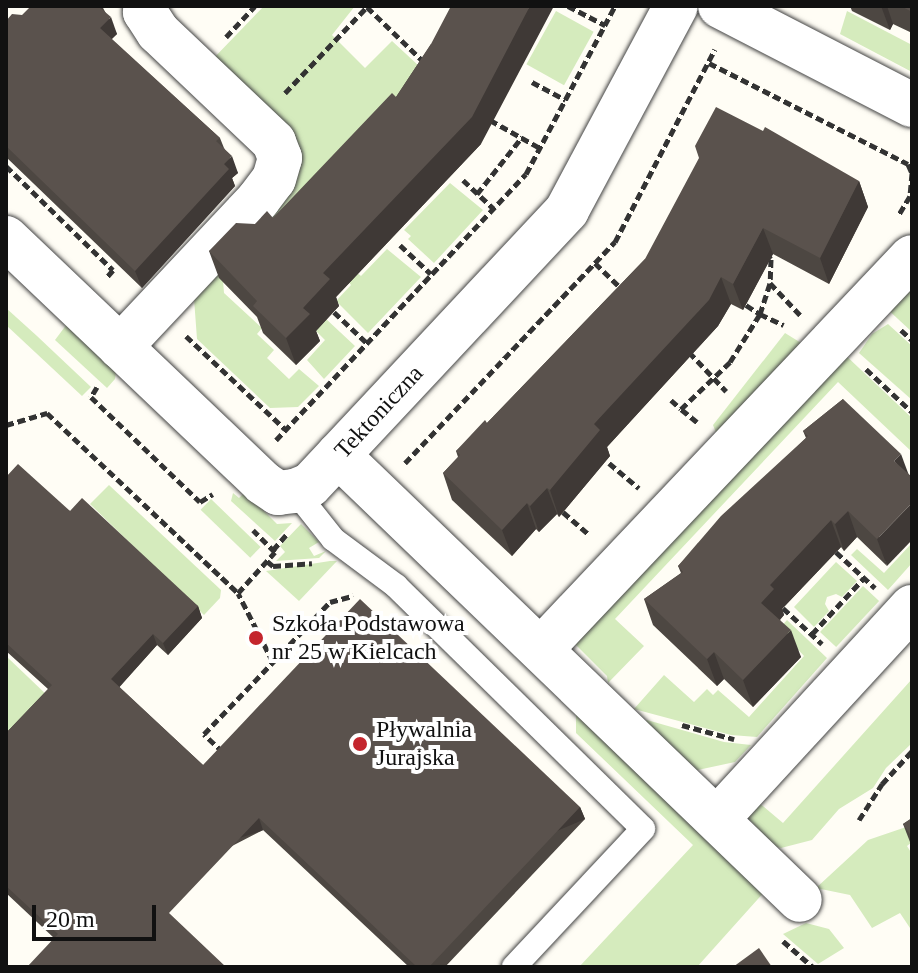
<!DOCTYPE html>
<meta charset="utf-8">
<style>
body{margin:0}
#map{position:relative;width:918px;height:973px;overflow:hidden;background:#fffdf5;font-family:Georgia,serif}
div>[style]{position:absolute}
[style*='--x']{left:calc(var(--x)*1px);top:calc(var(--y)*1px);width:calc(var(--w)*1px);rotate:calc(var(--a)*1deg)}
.green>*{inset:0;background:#d5ebbd;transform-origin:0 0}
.path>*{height:5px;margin-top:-2.5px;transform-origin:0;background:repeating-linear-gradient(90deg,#333 0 8px,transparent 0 12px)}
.roads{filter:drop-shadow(0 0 2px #444) drop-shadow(0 0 2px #444)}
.lane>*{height:24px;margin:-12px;padding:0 12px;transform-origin:12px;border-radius:12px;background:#fff}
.street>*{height:44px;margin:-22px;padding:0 22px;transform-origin:22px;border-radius:22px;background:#fff}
.wall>*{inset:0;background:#4d4742}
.shaded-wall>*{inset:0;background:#3f3936;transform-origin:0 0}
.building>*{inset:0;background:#5a524d}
.dots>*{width:22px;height:22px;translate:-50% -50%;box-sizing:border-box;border:4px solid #fff;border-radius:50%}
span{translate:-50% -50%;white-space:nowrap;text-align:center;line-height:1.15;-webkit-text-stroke:8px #fff;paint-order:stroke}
.street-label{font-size:24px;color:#111}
.poi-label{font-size:24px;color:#111}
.left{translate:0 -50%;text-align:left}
.frame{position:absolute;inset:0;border:8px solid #111;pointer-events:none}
.scale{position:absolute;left:32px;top:905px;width:124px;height:36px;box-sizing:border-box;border:4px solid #111;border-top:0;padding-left:10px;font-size:24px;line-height:28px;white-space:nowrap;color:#111;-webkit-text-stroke:6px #fff;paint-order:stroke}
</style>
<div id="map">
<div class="green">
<div style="clip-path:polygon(264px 6px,355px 6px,332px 35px,365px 68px,392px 41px,432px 78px,249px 245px,294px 182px,210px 62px)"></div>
<div style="left:556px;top:11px;width:43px;height:61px;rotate:29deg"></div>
<div style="clip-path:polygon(847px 11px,912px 45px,912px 72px,840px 34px)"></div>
<div style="clip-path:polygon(450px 183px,483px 210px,434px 263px,408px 239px,411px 236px,404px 230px)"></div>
<div style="clip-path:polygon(387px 249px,421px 277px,368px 333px,336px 301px,351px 285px,347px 280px,355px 271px,361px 276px)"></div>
<div style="clip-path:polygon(221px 255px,224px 293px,262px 328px,257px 334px,274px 350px,267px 358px,289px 379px,299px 369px,319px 386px,298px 407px,270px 408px,197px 339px,193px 285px)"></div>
<div style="clip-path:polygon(912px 277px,912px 332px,884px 306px)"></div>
<div style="clip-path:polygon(6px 308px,37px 336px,91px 387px,82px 396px,6px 325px)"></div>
<div style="clip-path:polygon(325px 318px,355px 346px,324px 379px,307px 360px,325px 340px,313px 328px)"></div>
<div style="clip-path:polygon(67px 324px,116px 371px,115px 379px,107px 388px,55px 340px)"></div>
<div style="clip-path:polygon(888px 324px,912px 346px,912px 400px,859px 353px,872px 334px)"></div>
<div style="clip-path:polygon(785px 333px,806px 346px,717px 435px,713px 425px)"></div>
<div style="clip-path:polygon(841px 351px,912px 418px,912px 452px,838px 382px,615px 619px,644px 646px,608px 683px,607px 676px,571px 640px)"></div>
<div style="clip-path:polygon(109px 485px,221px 590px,220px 598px,204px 615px,90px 504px)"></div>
<div style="clip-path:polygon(245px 492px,277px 524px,292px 523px,275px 541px,231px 501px,233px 493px,239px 498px)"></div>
<div style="left:211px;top:499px;width:69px;height:15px;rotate:44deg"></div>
<div style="clip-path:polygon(301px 524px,319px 542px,309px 548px,314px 556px,326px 551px,319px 558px,276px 561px,285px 552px,280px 546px)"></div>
<div style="clip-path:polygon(912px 543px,912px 563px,888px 590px,851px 555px,857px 549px,884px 573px)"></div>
<div style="clip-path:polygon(330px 561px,337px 561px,299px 601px,266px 571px)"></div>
<div style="clip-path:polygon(836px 562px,857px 581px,842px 597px,836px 594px,827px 597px,825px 604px,829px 611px,814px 627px,794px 607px)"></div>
<div style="left:863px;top:586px;width:22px;height:63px;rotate:43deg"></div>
<div style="clip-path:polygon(787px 620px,827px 658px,757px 737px,731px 735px,634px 709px,664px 675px,694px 702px,707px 689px,713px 695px,718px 690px,749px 717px,804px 656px,779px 629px)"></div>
<div style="clip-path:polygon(6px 656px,50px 698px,6px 744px)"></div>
<div style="clip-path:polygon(912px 679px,912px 743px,886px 768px,873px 788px,839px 809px,812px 840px,781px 848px,774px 846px,748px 818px,758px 802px,783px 823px)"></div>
<div style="clip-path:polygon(576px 705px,767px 889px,697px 967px,579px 967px,693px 845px,576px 733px)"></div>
<div style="clip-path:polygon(647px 720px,724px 742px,751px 745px,735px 762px,693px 771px,641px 724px)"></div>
<div style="clip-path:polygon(912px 825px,912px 842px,907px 846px,912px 854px,912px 931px,900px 913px,872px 928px,850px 895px,816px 888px,868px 840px)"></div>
<div style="clip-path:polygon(806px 923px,829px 929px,844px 948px,818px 964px,783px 934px)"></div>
</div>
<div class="path">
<div style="--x:568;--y:6;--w:42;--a:27.2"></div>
<div style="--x:367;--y:7;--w:82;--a:44"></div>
<div style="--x:226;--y:37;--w:42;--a:-46.9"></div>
<div style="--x:709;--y:63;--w:223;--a:26.9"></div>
<div style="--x:908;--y:164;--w:10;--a:66"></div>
<div style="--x:912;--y:173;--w:23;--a:95"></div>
<div style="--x:910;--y:196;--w:23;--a:121"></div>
<div style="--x:532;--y:82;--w:38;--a:28"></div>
<div style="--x:285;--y:93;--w:119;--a:-46.4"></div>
<div style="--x:490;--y:120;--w:57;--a:29.2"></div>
<div style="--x:6;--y:166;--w:149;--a:44.2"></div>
<div style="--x:113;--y:270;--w:9;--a:131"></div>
<div style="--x:463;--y:180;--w:42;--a:43.1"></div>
<div style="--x:477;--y:194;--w:73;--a:-51.7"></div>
<div style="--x:400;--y:245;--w:42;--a:43.1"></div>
<div style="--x:767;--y:254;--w:6;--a:51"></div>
<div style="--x:771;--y:259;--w:24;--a:92"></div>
<div style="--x:595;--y:263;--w:39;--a:44"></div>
<div style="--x:746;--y:305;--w:17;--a:33"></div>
<div style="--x:760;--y:314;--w:33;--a:-72"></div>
<div style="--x:770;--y:283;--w:44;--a:46.8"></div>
<div style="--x:334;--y:312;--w:45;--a:43.2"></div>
<div style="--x:901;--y:330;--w:15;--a:42"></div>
<div style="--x:186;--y:336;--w:136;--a:43.2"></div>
<div style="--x:689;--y:352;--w:54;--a:46.5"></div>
<div style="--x:866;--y:369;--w:63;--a:43.1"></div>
<div style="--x:97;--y:387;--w:12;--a:121"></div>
<div style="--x:91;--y:397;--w:151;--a:43.9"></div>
<div style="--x:200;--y:502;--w:15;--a:-32"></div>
<div style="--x:671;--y:400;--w:13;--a:42"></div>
<div style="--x:697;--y:422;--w:21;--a:-141"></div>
<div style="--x:681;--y:409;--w:68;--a:-43.8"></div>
<div style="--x:730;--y:362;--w:57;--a:-58"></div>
<div style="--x:760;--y:314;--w:26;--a:25"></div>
<div style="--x:6;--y:425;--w:43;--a:-16.3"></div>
<div style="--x:47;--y:413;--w:262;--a:43.3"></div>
<div style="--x:238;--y:593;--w:55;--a:-47.9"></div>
<div style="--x:275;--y:552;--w:31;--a:-135"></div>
<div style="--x:276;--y:440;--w:365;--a:-46.8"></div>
<div style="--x:526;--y:174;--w:190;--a:-62.1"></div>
<div style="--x:405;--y:463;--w:305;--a:-46.5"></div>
<div style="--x:615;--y:242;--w:217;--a:-62.6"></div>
<div style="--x:609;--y:463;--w:39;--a:40"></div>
<div style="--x:563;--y:512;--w:35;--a:41"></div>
<div style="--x:273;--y:550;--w:20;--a:-49"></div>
<div style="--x:836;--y:552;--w:53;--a:42.7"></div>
<div style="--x:267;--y:561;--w:8;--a:40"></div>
<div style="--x:273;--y:566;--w:39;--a:-4"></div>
<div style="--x:783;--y:608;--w:53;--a:42.7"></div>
<div style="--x:812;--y:634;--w:76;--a:-47.1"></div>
<div style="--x:273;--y:662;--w:83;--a:-46.5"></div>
<div style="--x:330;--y:602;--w:24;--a:-15"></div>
<div style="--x:682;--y:725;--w:54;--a:15.1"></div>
<div style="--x:223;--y:752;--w:26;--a:-137"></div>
<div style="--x:204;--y:734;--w:100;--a:-46.2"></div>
<div style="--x:273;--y:662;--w:77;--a:-116.9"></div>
<div style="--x:859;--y:820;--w:43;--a:-57.4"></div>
<div style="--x:882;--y:784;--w:45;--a:-47.7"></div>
<div style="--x:783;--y:941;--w:40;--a:41"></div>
</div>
<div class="roads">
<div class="lane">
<div style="--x:295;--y:491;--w:61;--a:51.6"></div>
<div style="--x:333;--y:539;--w:79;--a:36.7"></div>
<div style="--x:396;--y:586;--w:346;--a:44.5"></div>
<div style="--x:643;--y:829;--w:189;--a:133.1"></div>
</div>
<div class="street">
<div style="--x:720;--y:6;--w:216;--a:27.3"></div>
<div style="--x:6;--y:238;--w:355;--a:43.6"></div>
<div style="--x:263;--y:483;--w:18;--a:34"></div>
<div style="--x:278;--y:493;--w:17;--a:-7"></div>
<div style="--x:295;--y:491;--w:16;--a:-22"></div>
<div style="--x:310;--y:485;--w:376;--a:-46.9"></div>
<div style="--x:567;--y:210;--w:231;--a:-61.9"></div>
<div style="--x:120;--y:347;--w:202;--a:-46.8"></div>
<div style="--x:258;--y:200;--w:26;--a:-53"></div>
<div style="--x:274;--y:179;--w:22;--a:-74"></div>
<div style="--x:280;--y:158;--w:17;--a:-111"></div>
<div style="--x:274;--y:142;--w:160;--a:-136.5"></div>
<div style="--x:158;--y:32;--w:24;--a:-123"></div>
<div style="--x:145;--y:12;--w:6;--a:-81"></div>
<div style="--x:338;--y:455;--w:641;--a:43.93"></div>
<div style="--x:542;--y:648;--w:538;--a:-46.58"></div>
<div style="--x:717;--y:819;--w:288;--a:-47.4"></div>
</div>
</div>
<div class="wall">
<div style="clip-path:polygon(102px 6px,117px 34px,111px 39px,220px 138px,224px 148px,238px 173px,232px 178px,235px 186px,142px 288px,6px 157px,6px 21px)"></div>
<div style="clip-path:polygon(850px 6px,912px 6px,912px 33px,893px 24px,890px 30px,852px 11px)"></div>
<div style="clip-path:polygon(431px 44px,481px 144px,336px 297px,339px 306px,316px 331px,320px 341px,296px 365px,263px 333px,257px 317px,219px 278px,209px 251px,255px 224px,273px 218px,396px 97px)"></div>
<div style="clip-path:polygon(859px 181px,868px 207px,829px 284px,773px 254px,743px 310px,731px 304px,718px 326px,607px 447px,610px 456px,559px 517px,557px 514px,539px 532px,536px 529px,512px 556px,452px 500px,443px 473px,458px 457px,456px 451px,487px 423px,645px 259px)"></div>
<div style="clip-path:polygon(843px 399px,887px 566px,857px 537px,844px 551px,841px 547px,782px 609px,784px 615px,780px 620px,801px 657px,753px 707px,724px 679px,717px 686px,653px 625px,644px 599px,681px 573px,678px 566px,806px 438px,803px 431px)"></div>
<div style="clip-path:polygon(6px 477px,70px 511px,198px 606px,202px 618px,168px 655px,157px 645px,119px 687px,203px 765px,580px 807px,585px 819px,445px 967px,409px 967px,263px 830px,54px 938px,6px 893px,6px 733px,48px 689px,6px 651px)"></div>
<div style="clip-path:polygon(912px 818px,912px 847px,903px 824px)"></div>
</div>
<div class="shaded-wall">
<div style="clip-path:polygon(530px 6px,554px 6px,481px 144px,336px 297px,339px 306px,316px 331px,320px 341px,296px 365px,286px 338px,323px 273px)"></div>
<div style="clip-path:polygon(881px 6px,887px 6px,893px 24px,890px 30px)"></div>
<div style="clip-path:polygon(111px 17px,117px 34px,106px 45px,100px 28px)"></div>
<div style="clip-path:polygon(232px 156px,238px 173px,232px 178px,235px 186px,142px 288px,135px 271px,224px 164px)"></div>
<div style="clip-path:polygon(859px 181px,868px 207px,829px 284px,820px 258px)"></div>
<div style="clip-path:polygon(763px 228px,773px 254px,743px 310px,733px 284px)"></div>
<div style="clip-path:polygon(721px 277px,731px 304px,718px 326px,607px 447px,610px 456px,559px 517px,550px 490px,594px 424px)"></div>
<div style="clip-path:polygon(901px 454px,911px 481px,894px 461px)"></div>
<div style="clip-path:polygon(547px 488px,557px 514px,539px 532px,530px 506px)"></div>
<div style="clip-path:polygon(527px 503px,536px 529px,512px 556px,502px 530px)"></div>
<div style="clip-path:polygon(912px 503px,912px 540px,887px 566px,877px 539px)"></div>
<div style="clip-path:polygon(848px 511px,857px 537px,844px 551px,835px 524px)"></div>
<div style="clip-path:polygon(831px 520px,841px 547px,782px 609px,784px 615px,771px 629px,761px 603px,770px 585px)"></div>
<div style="clip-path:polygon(198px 606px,202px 618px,168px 655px,163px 643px)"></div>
<div style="clip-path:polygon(791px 630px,801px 657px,753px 707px,743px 680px)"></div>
<div style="clip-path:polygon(153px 634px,157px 645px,116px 691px,111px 679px)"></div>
<div style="clip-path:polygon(714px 652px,724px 679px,717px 686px,707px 659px)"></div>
<div style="left:580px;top:807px;width:13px;height:220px;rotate:67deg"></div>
<div style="left:259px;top:818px;width:13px;height:131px;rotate:72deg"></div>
</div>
<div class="building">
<div style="clip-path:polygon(31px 6px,98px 6px,111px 17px,100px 28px,220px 138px,216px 141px,232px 156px,224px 164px,229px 169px,135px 271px,6px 146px,6px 21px,12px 14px,22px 15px)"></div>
<div style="clip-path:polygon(451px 6px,530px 6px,472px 117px,323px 273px,330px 279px,303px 308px,310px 314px,286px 338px,253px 306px,257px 301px,209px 251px,236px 223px,255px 224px,267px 211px,273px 218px,392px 93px,396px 97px,431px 44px)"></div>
<div style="clip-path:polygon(901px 6px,912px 6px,912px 12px)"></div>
<div style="clip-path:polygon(716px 107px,763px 131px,765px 127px,859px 181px,820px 258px,763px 228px,733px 284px,721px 277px,709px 300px,594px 424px,600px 430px,550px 490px,547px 488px,530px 506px,527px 503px,502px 530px,443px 473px,460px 455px,456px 451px,485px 420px,487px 423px,645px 259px,699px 158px,695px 146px)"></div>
<div style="clip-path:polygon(843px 399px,901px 454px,894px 461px,912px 477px,912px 503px,877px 539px,848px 511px,835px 524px,831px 520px,770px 585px,774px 589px,761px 603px,791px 630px,743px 680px,714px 652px,707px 659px,644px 599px,683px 572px,678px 566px,721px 516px,808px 436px,803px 431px)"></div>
<div style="clip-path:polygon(18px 464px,70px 511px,82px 498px,198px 606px,163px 643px,153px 634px,111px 679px,203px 765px,360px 599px,580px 807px,429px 967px,417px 967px,259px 818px,169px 913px,226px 967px,27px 967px,58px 934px,6px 886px,6px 733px,52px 685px,6px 643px,6px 477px)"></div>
<div style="clip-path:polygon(912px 818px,912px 837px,903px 824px)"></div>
<div style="clip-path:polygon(759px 948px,772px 967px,733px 967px)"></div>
</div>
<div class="dots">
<div style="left:256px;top:638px;background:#c4262e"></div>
<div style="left:360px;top:744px;background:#c4262e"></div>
</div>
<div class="street-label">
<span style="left:379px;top:412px;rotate:-47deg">Tektoniczna</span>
</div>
<div class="poi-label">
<span class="left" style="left:272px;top:638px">Szkoła Podstawowa<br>nr 25 w Kielcach</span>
<span class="left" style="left:376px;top:744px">Pływalnia<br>Jurajska</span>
</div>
<div class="frame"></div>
<div class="scale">20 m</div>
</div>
